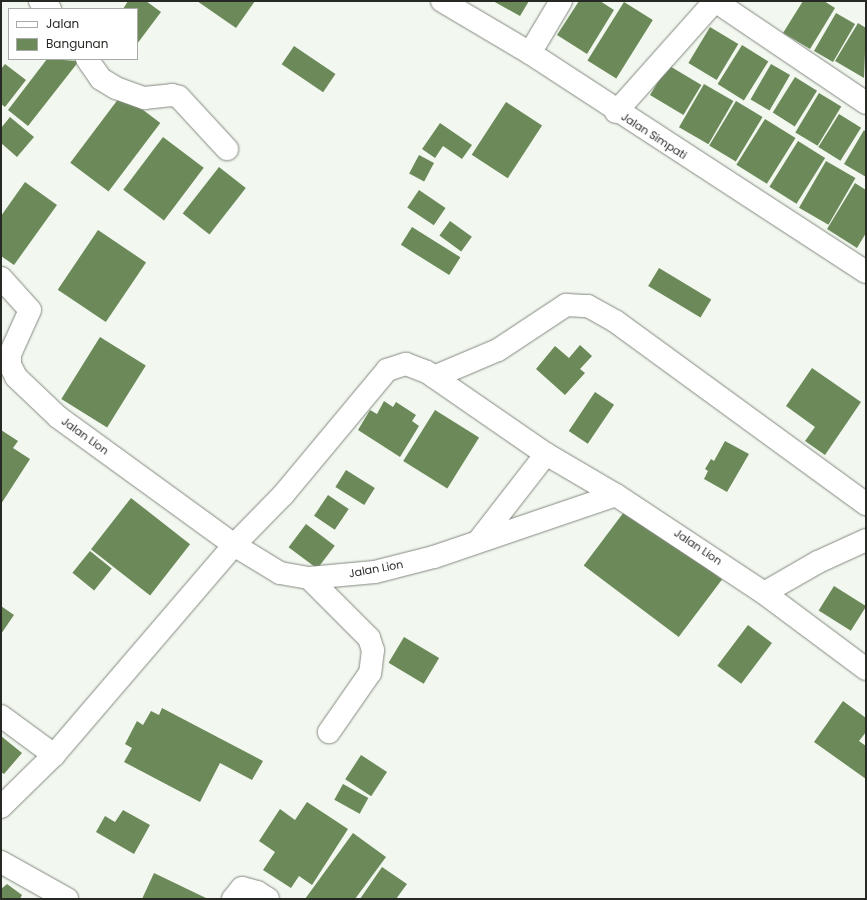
<!DOCTYPE html>
<style>
body{margin:0}
#map{position:relative;width:867px;height:900px;overflow:hidden;background:#f2f8ef;font-family:Poppins,sans-serif}
div>[style]{position:absolute}
[style*='--x']{left:calc(var(--x)*1px);top:calc(var(--y)*1px);width:calc(var(--w)*1px);rotate:calc(var(--a)*1deg)}
.building>*{inset:0;background:#6c8a59;transform-origin:0 0}
.roads{filter:drop-shadow(0 0 1px #848980) drop-shadow(0 0 1px #848980)}
.minor>*{height:22px;margin:-11px;padding:0 11px;transform-origin:11px;border-radius:11px;background:#fff}
span{translate:-50% -50%;white-space:nowrap;text-align:center;line-height:1.15;-webkit-text-stroke:3px #fff;paint-order:stroke}
.street-label{font-size:11px;color:#272925}
.frame{position:absolute;inset:0;border:2px solid #272925;pointer-events:none}
.legend{position:absolute;left:8px;top:8px;width:130px;height:52px;box-sizing:border-box;background:#fff;border:1px solid #a9a9a8;margin:0;padding:5px 7px;list-style:none;font-size:12px;color:#272925}
.legend li{display:flex;align-items:center;gap:8px;height:20px}
.legend b{width:20px;border:1px solid #a9a9a8}
</style>
<div id="map">
<div class="building">
<div style="clip-path:polygon(128px 1px,146px 1px,161px 12px,137px 44px,137px 9px,123px 9px)"></div>
<div style="clip-path:polygon(197px 1px,255px 1px,236px 28px)"></div>
<div style="clip-path:polygon(493px 1px,529px 1px,520px 16px)"></div>
<div style="clip-path:polygon(579px 1px,600px 1px,614px 10px,587px 54px,557px 35px)"></div>
<div style="clip-path:polygon(803px 1px,824px 1px,835px 8px,810px 49px,783px 33px)"></div>
<div style="left:624px;top:2px;width:34px;height:69px;rotate:32deg"></div>
<div style="left:836px;top:13px;width:22px;height:44px;rotate:30deg"></div>
<div style="clip-path:polygon(858px 23px,866px 28px,864px 78px,835px 61px)"></div>
<div style="left:710px;top:27px;width:33px;height:42px;rotate:31deg"></div>
<div style="left:742px;top:45px;width:31px;height:46px;rotate:32deg"></div>
<div style="left:294px;top:46px;width:50px;height:22px;rotate:34deg"></div>
<div style="clip-path:polygon(47px 59px,79px 61px,28px 126px,8px 110px)"></div>
<div style="clip-path:polygon(5px 64px,26px 80px,5px 107px,1px 104px,1px 69px)"></div>
<div style="left:771px;top:64px;width:22px;height:41px;rotate:30deg"></div>
<div style="left:668px;top:65px;width:39px;height:35px;rotate:31deg"></div>
<div style="left:795px;top:77px;width:26px;height:42px;rotate:32deg"></div>
<div style="left:704px;top:84px;width:34px;height:50px;rotate:30deg"></div>
<div style="left:819px;top:93px;width:26px;height:46px;rotate:31deg"></div>
<div style="left:122px;top:94px;width:48px;height:86px;rotate:37deg"></div>
<div style="left:736px;top:101px;width:31px;height:52px;rotate:31deg"></div>
<div style="left:506px;top:102px;width:43px;height:63px;rotate:33deg"></div>
<div style="left:839px;top:114px;width:26px;height:39px;rotate:32deg"></div>
<div style="clip-path:polygon(10px 117px,34px 137px,17px 157px,1px 143px,1px 128px)"></div>
<div style="left:765px;top:119px;width:36px;height:54px;rotate:32deg"></div>
<div style="clip-path:polygon(440px 123px,472px 145px,462px 159px,443px 146px,435px 158px,422px 149px)"></div>
<div style="clip-path:polygon(864px 130px,866px 132px,866px 177px,844px 164px)"></div>
<div style="left:163px;top:137px;width:51px;height:66px;rotate:37deg"></div>
<div style="left:798px;top:141px;width:32px;height:54px;rotate:32deg"></div>
<div style="left:419px;top:155px;width:17px;height:21px;rotate:28deg"></div>
<div style="left:826px;top:161px;width:34px;height:54px;rotate:30deg"></div>
<div style="left:219px;top:167px;width:34px;height:59px;rotate:38deg"></div>
<div style="clip-path:polygon(25px 182px,57px 205px,14px 265px,1px 256px,1px 216px)"></div>
<div style="clip-path:polygon(855px 183px,866px 190px,866px 233px,857px 248px,827px 229px)"></div>
<div style="left:419px;top:190px;width:32px;height:21px;rotate:34deg"></div>
<div style="left:450px;top:221px;width:27px;height:18px;rotate:36deg"></div>
<div style="left:412px;top:227px;width:57px;height:21px;rotate:32deg"></div>
<div style="left:98px;top:230px;width:58px;height:72px;rotate:34deg"></div>
<div style="left:659px;top:268px;width:61px;height:21px;rotate:31deg"></div>
<div style="left:100px;top:337px;width:54px;height:73px;rotate:32deg"></div>
<div style="clip-path:polygon(580px 345px,592px 356px,580px 369px,585px 373px,565px 395px,536px 369px,555px 346px,569px 358px)"></div>
<div style="clip-path:polygon(812px 368px,861px 402px,825px 455px,805px 441px,815px 427px,786px 406px)"></div>
<div style="left:595px;top:392px;width:23px;height:47px;rotate:34deg"></div>
<div style="clip-path:polygon(384px 401px,393px 407px,396px 402px,416px 415px,412px 421px,419px 426px,400px 457px,358px 430px,370px 410px,377px 414px)"></div>
<div style="left:435px;top:410px;width:52px;height:60px;rotate:32deg"></div>
<div style="clip-path:polygon(1px 430px,18px 441px,13px 448px,30px 459px,1px 504px)"></div>
<div style="clip-path:polygon(725px 441px,749px 454px,727px 492px,704px 479px,708px 471px,705px 469px,711px 459px,714px 461px)"></div>
<div style="left:346px;top:470px;width:34px;height:20px;rotate:32deg"></div>
<div style="left:328px;top:495px;width:25px;height:25px;rotate:34deg"></div>
<div style="left:131px;top:498px;width:75px;height:65px;rotate:38deg"></div>
<div style="left:627px;top:508px;width:119px;height:72px;rotate:37deg"></div>
<div style="left:306px;top:524px;width:36px;height:29px;rotate:37deg"></div>
<div style="left:90px;top:551px;width:28px;height:28px;rotate:39deg"></div>
<div style="left:834px;top:586px;width:38px;height:29px;rotate:32deg"></div>
<div style="clip-path:polygon(1px 606px,14px 615px,1px 634px)"></div>
<div style="left:748px;top:625px;width:30px;height:51px;rotate:37deg"></div>
<div style="left:404px;top:637px;width:41px;height:30px;rotate:31deg"></div>
<div style="clip-path:polygon(843px 701px,866px 718px,866px 732px,859px 741px,866px 746px,866px 779px,814px 742px)"></div>
<div style="clip-path:polygon(162px 708px,263px 761px,252px 780px,220px 763px,200px 802px,124px 762px,132px 748px,125px 744px,137px 721px,143px 725px,151px 711px,159px 715px)"></div>
<div style="clip-path:polygon(1px 736px,22px 753px,4px 774px,1px 772px)"></div>
<div style="left:361px;top:755px;width:31px;height:29px;rotate:33deg"></div>
<div style="left:343px;top:784px;width:29px;height:18px;rotate:29deg"></div>
<div style="clip-path:polygon(307px 802px,348px 829px,312px 885px,299px 876px,291px 888px,263px 870px,275px 852px,259px 841px,280px 809px,295px 820px)"></div>
<div style="clip-path:polygon(123px 810px,150px 825px,134px 854px,96px 832px,105px 816px,115px 822px)"></div>
<div style="clip-path:polygon(353px 833px,386px 857px,355px 899px,305px 899px)"></div>
<div style="clip-path:polygon(382px 867px,407px 884px,396px 899px,360px 899px)"></div>
<div style="clip-path:polygon(154px 873px,208px 899px,142px 899px)"></div>
<div style="clip-path:polygon(7px 884px,22px 895px,20px 899px,1px 899px,1px 889px)"></div>
</div>
<div class="roads">
<div class="minor">
<div style="--x:40;--y:1;--w:13;--a:39"></div>
<div style="--x:442;--y:1;--w:102;--a:30.6"></div>
<div style="--x:530;--y:53;--w:401;--a:33.1"></div>
<div style="--x:715;--y:1;--w:182;--a:34"></div>
<div style="--x:530;--y:53;--w:61;--a:-59.2"></div>
<div style="--x:87;--y:59;--w:24;--a:55"></div>
<div style="--x:101;--y:79;--w:17;--a:31"></div>
<div style="--x:116;--y:88;--w:30;--a:20"></div>
<div style="--x:144;--y:98;--w:28;--a:-6"></div>
<div style="--x:172;--y:95;--w:7;--a:16"></div>
<div style="--x:179;--y:97;--w:71;--a:47.3"></div>
<div style="--x:616;--y:112;--w:149;--a:-48.3"></div>
<div style="--x:1;--y:278;--w:43;--a:47.8"></div>
<div style="--x:30;--y:310;--w:48;--a:114.4"></div>
<div style="--x:10;--y:354;--w:11;--a:90"></div>
<div style="--x:10;--y:365;--w:13;--a:63"></div>
<div style="--x:16;--y:377;--w:58;--a:43.6"></div>
<div style="--x:58;--y:417;--w:218;--a:36"></div>
<div style="--x:234;--y:545;--w:54;--a:31.3"></div>
<div style="--x:280;--y:573;--w:29;--a:10"></div>
<div style="--x:309;--y:578;--w:66;--a:-5.2"></div>
<div style="--x:375;--y:572;--w:61;--a:-14.3"></div>
<div style="--x:434;--y:557;--w:192;--a:-18.8"></div>
<div style="--x:616;--y:495;--w:178;--a:33.5"></div>
<div style="--x:764;--y:593;--w:62;--a:-29.9"></div>
<div style="--x:818;--y:562;--w:53;--a:-24.6"></div>
<div style="--x:434;--y:377;--w:69;--a:-22.9"></div>
<div style="--x:498;--y:350;--w:82;--a:-33.5"></div>
<div style="--x:566;--y:305;--w:22;--a:3"></div>
<div style="--x:588;--y:306;--w:31;--a:29"></div>
<div style="--x:615;--y:321;--w:311;--a:36.1"></div>
<div style="--x:546;--y:454;--w:81;--a:30.4"></div>
<div style="--x:309;--y:578;--w:85;--a:45"></div>
<div style="--x:369;--y:638;--w:13;--a:72"></div>
<div style="--x:373;--y:650;--w:23;--a:97"></div>
<div style="--x:370;--y:673;--w:72;--a:124.8"></div>
<div style="--x:764;--y:593;--w:127;--a:36.7"></div>
<div style="--x:1;--y:716;--w:66;--a:36.3"></div>
<div style="--x:1;--y:807;--w:74;--a:-44.5"></div>
<div style="--x:54;--y:755;--w:277;--a:-49.4"></div>
<div style="--x:234;--y:545;--w:70;--a:-45.6"></div>
<div style="--x:283;--y:495;--w:163;--a:-50.2"></div>
<div style="--x:387;--y:370;--w:20;--a:-18"></div>
<div style="--x:406;--y:364;--w:22;--a:21"></div>
<div style="--x:427;--y:372;--w:145;--a:34.6"></div>
<div style="--x:546;--y:454;--w:108;--a:127.8"></div>
<div style="--x:1;--y:862;--w:76;--a:29.3"></div>
<div style="--x:233;--y:899;--w:14;--a:-51"></div>
<div style="--x:242;--y:888;--w:16;--a:15"></div>
<div style="--x:257;--y:892;--w:13;--a:32"></div>
</div>
</div>
<div class="street-label">
<span style="left:654px;top:136px;rotate:33deg">Jalan Simpati</span>
<span style="left:85px;top:436px;rotate:36deg">Jalan Lion</span>
<span style="left:698px;top:547px;rotate:34deg">Jalan Lion</span>
<span style="left:376px;top:569px;rotate:-10deg">Jalan Lion</span>
</div>
<div class="frame"></div>
<ul class="legend">
<li><b style="height:5px;background:#fff"></b>Jalan</li>
<li><b style="height:11px;background:#6c8a59"></b>Bangunan</li>
</ul>
</div>
